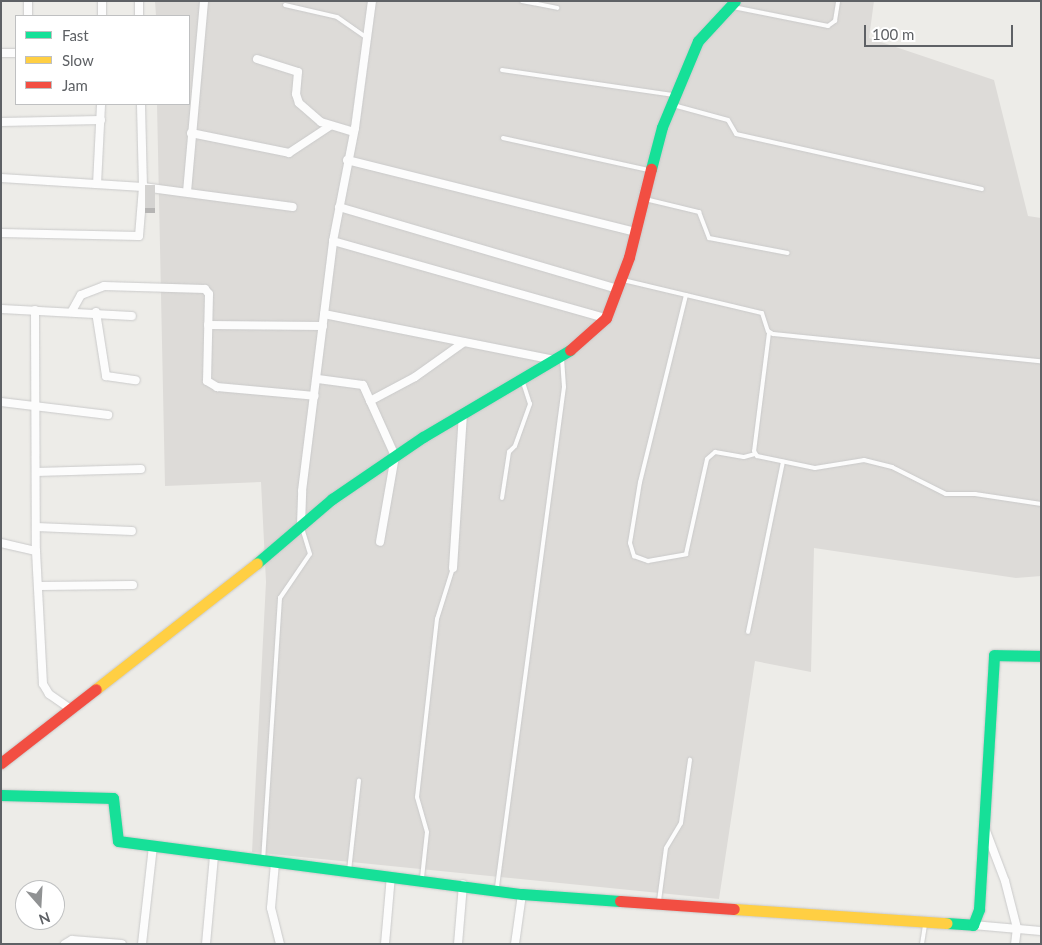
<!DOCTYPE html>
<style>
body{margin:0}
#map{position:relative;width:1042px;height:945px;overflow:hidden;background:#edece8;font-family:Lato,sans-serif}
div>[style]{position:absolute}
[style*='--x']{left:calc(var(--x)*1px);top:calc(var(--y)*1px);width:calc(var(--w)*1px);rotate:calc(var(--a)*1deg)}
.industrial>*{inset:0;background:#dddbd8}
.roads{filter:drop-shadow(0 0 1px #cacaca) drop-shadow(0 0 1px #cacaca)}
.lane>*{height:4px;margin:-2px;padding:0 2px;transform-origin:2px;border-radius:2px;background:#fcfcfc}
.street>*{height:8px;margin:-4px;padding:0 4px;transform-origin:4px;border-radius:4px;background:#fcfcfc}
.fast>*{height:11px;margin:-5.5px;padding:0 5.5px;transform-origin:5.5px;border-radius:5.5px;background:#16e098}
.slow>*{height:11px;margin:-5.5px;padding:0 5.5px;transform-origin:5.5px;border-radius:5.5px;background:#ffcf43}
.jam>*{height:11px;margin:-5.5px;padding:0 5.5px;transform-origin:5.5px;border-radius:5.5px;background:#f24e42}
.wall>*{inset:0;background:#b6b5b4;transform-origin:0 0}
.building>*{inset:0;background:#d4d3d1;transform-origin:0 0}
span{translate:-50% -50%;white-space:nowrap;text-align:center;line-height:1.15;-webkit-text-stroke:4px #fff;paint-order:stroke}
.frame{position:absolute;inset:0;border:2px solid #5e6165;pointer-events:none}
.legend{position:absolute;left:15px;top:15px;width:175px;height:90px;box-sizing:border-box;background:#fff;border:1px solid #bfc0c1;margin:0;padding:6px 9px;list-style:none;font-size:15px;color:#5e6165}
.legend li{display:flex;align-items:center;gap:10px;height:25px}
.legend b{width:25px;border:1px solid #bfc0c1}
.north{position:absolute;left:15px;top:880px;width:50px;height:50px;box-sizing:border-box;background:#fff;border:1px solid #bfc0c1;border-radius:50%;rotate:161deg;font-size:14px;font-weight:700;line-height:20px;text-align:center;color:#5e6165}
.north::after{content:'';display:block;margin:auto;width:18px;height:22px;background:#909293;clip-path:polygon(50% 0,100% 100%,50% 72%,0 100%)}
.scale{position:absolute;left:864px;top:25px;width:149px;height:22px;box-sizing:border-box;border:2px solid #5e6165;border-top:0;padding-left:6px;font-size:15px;line-height:18px;white-space:nowrap;color:#5e6165;-webkit-text-stroke:4px #fff;paint-order:stroke}
</style>
<div id="map">
<div class="industrial">
<div style="clip-path:polygon(155px 1px,874px 1px,869px 38px,994px 80px,1028px 216px,1041px 218px,1041px 576px,1016px 578px,814px 548px,811px 672px,755px 661px,719px 899px,252px 852px,266px 582px,261px 482px,165px 486px,157px 104px,189px 104px,189px 16px,156px 16px)"></div>
</div>
<div class="roads">
<div class="lane">
<div style="--x:522;--y:1;--w:36;--a:11"></div>
<div style="--x:285;--y:5;--w:53;--a:13"></div>
<div style="--x:337;--y:17;--w:37;--a:35"></div>
<div style="--x:733;--y:7;--w:97;--a:11.3"></div>
<div style="--x:828;--y:26;--w:9;--a:-36"></div>
<div style="--x:835;--y:21;--w:20;--a:-81"></div>
<div style="--x:502;--y:70;--w:174;--a:8.3"></div>
<div style="--x:673;--y:105;--w:57;--a:15.3"></div>
<div style="--x:728;--y:120;--w:16;--a:60"></div>
<div style="--x:736;--y:134;--w:252;--a:12.6"></div>
<div style="--x:503;--y:138;--w:149;--a:12.4"></div>
<div style="--x:645;--y:199;--w:56;--a:13.5"></div>
<div style="--x:699;--y:212;--w:28;--a:69"></div>
<div style="--x:709;--y:238;--w:80;--a:10.8"></div>
<div style="--x:623;--y:280;--w:143;--a:13.4"></div>
<div style="--x:762;--y:313;--w:19;--a:72"></div>
<div style="--x:768;--y:331;--w:6;--a:31"></div>
<div style="--x:773;--y:334;--w:269;--a:5.8"></div>
<div style="--x:686;--y:295;--w:193;--a:103.8"></div>
<div style="--x:640;--y:482;--w:62;--a:99.3"></div>
<div style="--x:630;--y:543;--w:14;--a:73"></div>
<div style="--x:634;--y:556;--w:15;--a:20"></div>
<div style="--x:648;--y:561;--w:39;--a:-10"></div>
<div style="--x:686;--y:554;--w:97;--a:-77.5"></div>
<div style="--x:707;--y:459;--w:11;--a:-41"></div>
<div style="--x:715;--y:452;--w:29;--a:10"></div>
<div style="--x:744;--y:457;--w:11;--a:-15"></div>
<div style="--x:769;--y:333;--w:119;--a:97.2"></div>
<div style="--x:754;--y:451;--w:6;--a:59"></div>
<div style="--x:757;--y:456;--w:59;--a:11.7"></div>
<div style="--x:815;--y:468;--w:50;--a:-9.3"></div>
<div style="--x:864;--y:460;--w:29;--a:14"></div>
<div style="--x:892;--y:467;--w:60;--a:26.6"></div>
<div style="--x:946;--y:494;--w:29;--a:0"></div>
<div style="--x:975;--y:494;--w:67;--a:8.6"></div>
<div style="--x:502;--y:498;--w:47;--a:-81.3"></div>
<div style="--x:509;--y:452;--w:8;--a:-45"></div>
<div style="--x:515;--y:446;--w:45;--a:-70.3"></div>
<div style="--x:530;--y:404;--w:25;--a:-108"></div>
<div style="--x:748;--y:632;--w:174;--a:-78.4"></div>
<div style="--x:263;--y:861;--w:264;--a:-86.3"></div>
<div style="--x:280;--y:598;--w:53;--a:-55.7"></div>
<div style="--x:310;--y:554;--w:28;--a:-107"></div>
<div style="--x:349;--y:871;--w:91;--a:-83.7"></div>
<div style="--x:422;--y:878;--w:46;--a:-83.8"></div>
<div style="--x:427;--y:832;--w:36;--a:-106"></div>
<div style="--x:417;--y:797;--w:179;--a:-83.6"></div>
<div style="--x:437;--y:619;--w:53;--a:-72.6"></div>
<div style="--x:497;--y:887;--w:504;--a:-82.37"></div>
<div style="--x:564;--y:387;--w:31;--a:-94"></div>
<div style="--x:659;--y:901;--w:53;--a:-82.5"></div>
<div style="--x:666;--y:848;--w:29;--a:-59"></div>
<div style="--x:681;--y:823;--w:64;--a:-81.9"></div>
<div style="--x:922;--y:944;--w:20;--a:-81"></div>
</div>
<div class="street">
<div style="--x:139;--y:1;--w:15;--a:90"></div>
<div style="--x:28;--y:16;--w:15;--a:-90"></div>
<div style="--x:102;--y:16;--w:15;--a:-90"></div>
<div style="--x:1;--y:53;--w:15;--a:0"></div>
<div style="--x:257;--y:59;--w:43;--a:17.6"></div>
<div style="--x:298;--y:72;--w:22;--a:95"></div>
<div style="--x:296;--y:94;--w:9;--a:72"></div>
<div style="--x:299;--y:103;--w:29;--a:41"></div>
<div style="--x:321;--y:122;--w:34;--a:17"></div>
<div style="--x:1;--y:122;--w:100;--a:-1.1"></div>
<div style="--x:191;--y:133;--w:100;--a:11.5"></div>
<div style="--x:289;--y:153;--w:49;--a:-33.4"></div>
<div style="--x:347;--y:160;--w:298;--a:14"></div>
<div style="--x:1;--y:178;--w:142;--a:3.6"></div>
<div style="--x:143;--y:187;--w:151;--a:7.6"></div>
<div style="--x:97;--y:184;--w:80;--a:-87.1"></div>
<div style="--x:187;--y:192;--w:192;--a:-84.9"></div>
<div style="--x:339;--y:207;--w:290;--a:16.4"></div>
<div style="--x:1;--y:233;--w:138;--a:1.2"></div>
<div style="--x:139;--y:236;--w:49;--a:-85.3"></div>
<div style="--x:143;--y:187;--w:83;--a:-91.4"></div>
<div style="--x:333;--y:241;--w:284;--a:15.8"></div>
<div style="--x:1;--y:309;--w:131;--a:3.1"></div>
<div style="--x:35;--y:310;--w:241;--a:89.8"></div>
<div style="--x:36;--y:551;--w:133;--a:87"></div>
<div style="--x:43;--y:684;--w:12;--a:59"></div>
<div style="--x:49;--y:694;--w:28;--a:35"></div>
<div style="--x:72;--y:311;--w:18;--a:-61"></div>
<div style="--x:81;--y:295;--w:25;--a:-21"></div>
<div style="--x:104;--y:286;--w:101;--a:1.7"></div>
<div style="--x:205;--y:289;--w:6;--a:51"></div>
<div style="--x:209;--y:294;--w:87;--a:91.3"></div>
<div style="--x:207;--y:381;--w:12;--a:31"></div>
<div style="--x:217;--y:387;--w:98;--a:5.2"></div>
<div style="--x:96;--y:312;--w:65;--a:81.1"></div>
<div style="--x:106;--y:376;--w:30;--a:8"></div>
<div style="--x:324;--y:314;--w:235;--a:11.3"></div>
<div style="--x:208;--y:325;--w:115;--a:0.5"></div>
<div style="--x:318;--y:379;--w:45;--a:7.6"></div>
<div style="--x:363;--y:385;--w:78;--a:65.7"></div>
<div style="--x:395;--y:456;--w:87;--a:99.9"></div>
<div style="--x:370;--y:401;--w:51;--a:-28.1"></div>
<div style="--x:415;--y:377;--w:60;--a:-35.5"></div>
<div style="--x:1;--y:402;--w:108;--a:6.9"></div>
<div style="--x:36;--y:472;--w:105;--a:-1.6"></div>
<div style="--x:301;--y:525;--w:34;--a:-88"></div>
<div style="--x:302;--y:491;--w:252;--a:-82.9"></div>
<div style="--x:333;--y:241;--w:115;--a:-79"></div>
<div style="--x:355;--y:128;--w:128;--a:-82.4"></div>
<div style="--x:36;--y:527;--w:96;--a:2.4"></div>
<div style="--x:1;--y:543;--w:36;--a:13"></div>
<div style="--x:453;--y:568;--w:153;--a:-86.3"></div>
<div style="--x:39;--y:586;--w:94;--a:-0.6"></div>
<div style="--x:986;--y:831;--w:53;--a:69.2"></div>
<div style="--x:1005;--y:881;--w:49;--a:75.7"></div>
<div style="--x:1017;--y:928;--w:16;--a:97"></div>
<div style="--x:275;--y:863;--w:45;--a:95.1"></div>
<div style="--x:271;--y:908;--w:37;--a:76"></div>
<div style="--x:973;--y:925;--w:68;--a:5"></div>
<div style="--x:65;--y:944;--w:8;--a:-30"></div>
<div style="--x:72;--y:940;--w:50;--a:4.6"></div>
<div style="--x:142;--y:944;--w:99;--a:-83.6"></div>
<div style="--x:206;--y:944;--w:88;--a:-84.8"></div>
<div style="--x:385;--y:944;--w:68;--a:-85"></div>
<div style="--x:458;--y:944;--w:60;--a:-85.2"></div>
<div style="--x:515;--y:944;--w:50;--a:-82"></div>
</div>
<div class="fast">
<div style="--x:651;--y:169;--w:43;--a:-75.3"></div>
<div style="--x:662;--y:127;--w:93;--a:-67.3"></div>
<div style="--x:698;--y:41;--w:54;--a:-47.2"></div>
<div style="--x:257;--y:563;--w:99;--a:-40.5"></div>
<div style="--x:332;--y:499;--w:110;--a:-34.3"></div>
<div style="--x:423;--y:437;--w:171;--a:-30.6"></div>
<div style="--x:1;--y:795;--w:112;--a:1.5"></div>
<div style="--x:113;--y:798;--w:43;--a:83.4"></div>
<div style="--x:118;--y:841;--w:407;--a:7.5"></div>
<div style="--x:522;--y:894;--w:98;--a:4.1"></div>
<div style="--x:947;--y:923;--w:26;--a:4"></div>
<div style="--x:973;--y:925;--w:17;--a:-69"></div>
<div style="--x:979;--y:909;--w:254;--a:-86.6"></div>
<div style="--x:994;--y:655;--w:47;--a:1.2"></div>
</div>
<div class="slow">
<div style="--x:96;--y:689;--w:204;--a:-38"></div>
<div style="--x:734;--y:909;--w:213;--a:3.8"></div>
</div>
<div class="jam">
<div style="--x:570;--y:350;--w:48;--a:-41.6"></div>
<div style="--x:606;--y:318;--w:65;--a:-69.3"></div>
<div style="--x:629;--y:257;--w:91;--a:-76"></div>
<div style="--x:1;--y:763;--w:120;--a:-37.9"></div>
<div style="--x:620;--y:901;--w:114;--a:4"></div>
</div>
</div>
<div class="wall">
<div style="left:145px;top:185px;width:10px;height:28px"></div>
</div>
<div class="building">
<div style="left:145px;top:185px;width:10px;height:23px"></div>
</div>
<div class="frame"></div>
<ul class="legend">
<li><b style="height:6px;background:#16e098"></b>Fast</li>
<li><b style="height:6px;background:#ffcf43"></b>Slow</li>
<li><b style="height:6px;background:#f24e42"></b>Jam</li>
</ul>
<div class="north">N</div>
<div class="scale">100 m</div>
</div>
